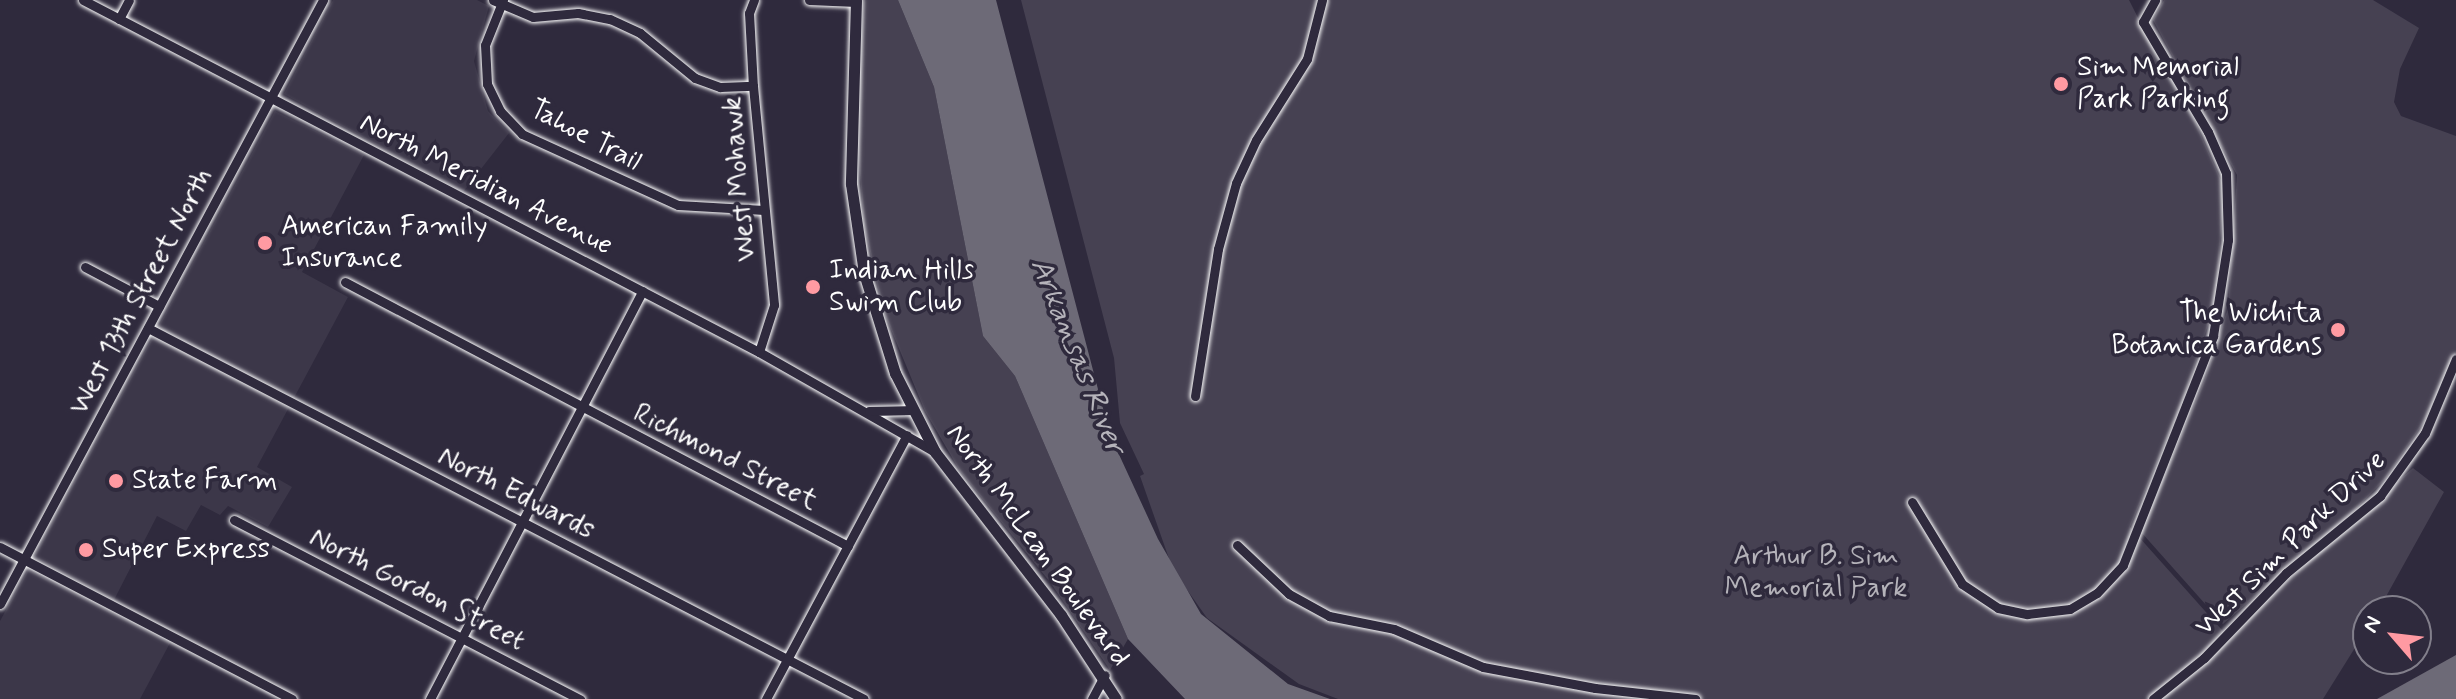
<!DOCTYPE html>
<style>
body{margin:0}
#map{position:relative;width:2456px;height:699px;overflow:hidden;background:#2f2a3d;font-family:Mynerve,sans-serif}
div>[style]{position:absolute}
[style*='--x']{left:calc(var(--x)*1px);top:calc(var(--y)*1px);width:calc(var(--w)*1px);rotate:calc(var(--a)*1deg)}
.built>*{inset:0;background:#3c3749}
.green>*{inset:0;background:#464152}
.water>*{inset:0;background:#6d6a77}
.roads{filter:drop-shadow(0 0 2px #fff) drop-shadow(0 0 2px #fff)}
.minor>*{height:9px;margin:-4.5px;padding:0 4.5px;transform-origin:4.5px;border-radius:4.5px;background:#2f2a3d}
.major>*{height:11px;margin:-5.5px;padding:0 5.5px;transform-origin:5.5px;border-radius:5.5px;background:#2f2a3d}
.dots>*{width:22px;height:22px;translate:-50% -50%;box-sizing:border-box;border:4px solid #2f2a3d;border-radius:50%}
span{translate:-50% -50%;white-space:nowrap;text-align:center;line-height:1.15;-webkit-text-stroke:7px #2f2a3d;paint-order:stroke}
.poi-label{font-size:28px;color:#fff}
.left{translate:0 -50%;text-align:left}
.right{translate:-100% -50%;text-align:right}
.street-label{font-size:28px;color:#fff}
.park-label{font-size:28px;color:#b5b3ba}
.water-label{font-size:30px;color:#b6b4bb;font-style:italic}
.north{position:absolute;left:2352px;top:595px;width:80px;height:80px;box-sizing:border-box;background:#2f2a3d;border:2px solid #827f8b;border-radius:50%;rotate:298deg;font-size:22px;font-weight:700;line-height:32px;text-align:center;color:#fff}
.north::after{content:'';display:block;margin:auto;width:28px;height:36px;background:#ff9aa2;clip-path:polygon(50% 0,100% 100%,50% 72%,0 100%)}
</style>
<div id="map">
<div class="built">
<div style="clip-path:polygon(333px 0,477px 0,489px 6px,474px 61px,488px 111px,509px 133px,463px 192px,284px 94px)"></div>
<div style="clip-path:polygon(275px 111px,364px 155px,302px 272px,348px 297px,257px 467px,292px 487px,268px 527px,228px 506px,220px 515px,201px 505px,186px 531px,157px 516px,114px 600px,34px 557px)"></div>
<div style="clip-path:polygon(28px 570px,170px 643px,140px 699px,0 699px,0 621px)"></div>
</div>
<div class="green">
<div style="clip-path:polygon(864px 0,898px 0,934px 87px,983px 336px,1015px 376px,1128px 639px,1110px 670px,1050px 582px,960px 471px,925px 411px,883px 310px,864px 224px,860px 174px,857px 125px)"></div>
<div style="clip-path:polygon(1021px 0,2129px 0,2164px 69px,2172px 70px,2224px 187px,2216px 301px,2183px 400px,2130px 527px,2230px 639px,2268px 598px,2413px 468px,2444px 492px,2378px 611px,2368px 611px,2368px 627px,2323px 699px,1338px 699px,1299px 684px,1207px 618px,1173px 570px,1140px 476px,1144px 474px,1120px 423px,1114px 358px)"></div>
<div style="clip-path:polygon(2164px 0,2373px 0,2419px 28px,2400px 69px,2394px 102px,2401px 116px,2456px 136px,2456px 352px,2424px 422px,2385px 479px,2353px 512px,2223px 624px,2141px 532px,2205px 379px,2228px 308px,2237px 175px,2153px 20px)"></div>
</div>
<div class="water">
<div style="clip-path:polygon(898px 0,996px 0,1110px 435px,1158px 539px,1201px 614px,1288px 684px,1330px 699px,1185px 699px,1128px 639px,1015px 376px,983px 336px,934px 87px)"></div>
<div style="clip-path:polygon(2456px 655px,2456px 699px,2377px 699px)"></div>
</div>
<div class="roads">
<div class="minor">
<div style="--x:83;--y:0;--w:762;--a:27.51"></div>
<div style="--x:759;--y:352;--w:202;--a:29.6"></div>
<div style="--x:493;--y:0;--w:43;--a:23"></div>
<div style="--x:533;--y:17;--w:45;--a:-5.1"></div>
<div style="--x:578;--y:13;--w:33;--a:11"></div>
<div style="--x:610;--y:19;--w:33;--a:25"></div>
<div style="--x:640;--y:33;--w:71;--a:39.3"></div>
<div style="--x:695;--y:78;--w:27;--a:20"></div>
<div style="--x:720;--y:87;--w:33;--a:-2"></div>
<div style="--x:503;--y:0;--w:48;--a:111.8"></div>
<div style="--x:485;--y:45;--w:39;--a:87"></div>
<div style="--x:487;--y:84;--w:30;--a:64"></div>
<div style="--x:500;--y:111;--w:32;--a:46"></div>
<div style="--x:522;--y:134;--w:171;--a:24.5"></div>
<div style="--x:678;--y:205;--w:86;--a:3.3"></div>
<div style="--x:754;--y:0;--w:14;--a:111"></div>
<div style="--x:749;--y:13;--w:73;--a:86.9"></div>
<div style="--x:753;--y:86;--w:220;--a:84.5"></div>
<div style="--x:774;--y:305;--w:49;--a:107.7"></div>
<div style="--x:809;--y:0;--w:47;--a:2.4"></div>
<div style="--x:119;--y:19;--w:21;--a:-62"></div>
<div style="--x:85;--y:267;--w:84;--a:27.8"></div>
<div style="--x:345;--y:282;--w:568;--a:27.69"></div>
<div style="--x:148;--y:328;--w:806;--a:27.39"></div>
<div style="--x:1195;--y:396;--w:149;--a:-81.1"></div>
<div style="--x:1218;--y:249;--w:68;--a:-74.7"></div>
<div style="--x:1236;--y:183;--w:47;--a:-65.1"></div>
<div style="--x:1256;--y:140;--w:96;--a:-57.8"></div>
<div style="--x:1307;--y:59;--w:61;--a:-75.7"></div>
<div style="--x:869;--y:411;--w:44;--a:-1.3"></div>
<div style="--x:1912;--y:502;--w:96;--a:58.6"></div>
<div style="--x:1962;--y:584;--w:43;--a:33.7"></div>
<div style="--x:1998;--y:608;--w:30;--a:12"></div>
<div style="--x:2027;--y:614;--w:43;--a:-6.6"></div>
<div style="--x:2070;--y:609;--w:31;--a:-31"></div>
<div style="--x:2097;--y:593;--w:38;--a:-47"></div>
<div style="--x:2123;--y:565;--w:246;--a:-68.5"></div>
<div style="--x:2213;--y:336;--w:97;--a:-81.1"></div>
<div style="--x:2228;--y:240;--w:67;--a:-91.7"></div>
<div style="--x:2226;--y:173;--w:45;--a:-113.7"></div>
<div style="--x:2208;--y:132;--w:128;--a:-120.6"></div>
<div style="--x:2143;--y:22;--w:25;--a:-61"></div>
<div style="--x:234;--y:520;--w:390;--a:27.4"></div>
<div style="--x:1237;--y:545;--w:71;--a:43.3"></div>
<div style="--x:1289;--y:594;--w:46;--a:28.8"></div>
<div style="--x:1329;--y:616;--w:66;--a:11.3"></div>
<div style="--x:1394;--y:629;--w:97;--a:23.1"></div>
<div style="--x:1483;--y:667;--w:114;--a:10.6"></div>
<div style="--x:1595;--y:688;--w:101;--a:6.3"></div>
<div style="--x:0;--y:547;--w:329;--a:27.5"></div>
<div style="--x:0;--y:604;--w:685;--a:-61.86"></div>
<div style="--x:430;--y:699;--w:460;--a:-62.5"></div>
<div style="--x:766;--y:699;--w:299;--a:-61.9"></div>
<div style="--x:1092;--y:699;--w:27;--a:-62"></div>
<div style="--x:2153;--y:699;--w:65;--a:-38.8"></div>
<div style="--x:2204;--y:658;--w:118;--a:-46"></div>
<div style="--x:2286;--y:573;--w:122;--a:-39.3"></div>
<div style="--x:2380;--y:496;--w:77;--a:-54.5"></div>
<div style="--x:2425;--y:433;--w:80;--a:-67.3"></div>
</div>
<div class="major">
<div style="--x:856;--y:0;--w:184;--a:91.6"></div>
<div style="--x:851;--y:184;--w:90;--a:81.7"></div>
<div style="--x:864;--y:273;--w:105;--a:72.8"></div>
<div style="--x:895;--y:373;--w:89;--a:63.1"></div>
<div style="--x:935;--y:452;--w:206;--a:52.3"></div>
<div style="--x:1061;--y:615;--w:100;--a:56.8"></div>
</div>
</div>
<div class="dots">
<div style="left:2061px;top:84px;background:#ff9aa2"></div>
<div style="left:265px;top:243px;background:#ff9aa2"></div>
<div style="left:813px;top:287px;background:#ff9aa2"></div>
<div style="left:2338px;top:330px;background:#ff9aa2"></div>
<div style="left:116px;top:481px;background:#ff9aa2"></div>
<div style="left:86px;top:550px;background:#ff9aa2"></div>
</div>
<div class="poi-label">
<span class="left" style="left:2077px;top:84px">Sim Memorial<br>Park Parking</span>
<span class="left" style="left:281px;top:243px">American Family<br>Insurance</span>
<span class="left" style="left:829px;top:287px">Indian Hills<br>Swim Club</span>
<span class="right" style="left:2322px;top:330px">The Wichita<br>Botanica Gardens</span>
<span class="left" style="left:132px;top:481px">State Farm</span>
<span class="left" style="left:102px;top:550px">Super Express</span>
</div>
<div class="street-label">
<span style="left:585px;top:136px;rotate:28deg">Tahoe Trail</span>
<span style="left:740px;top:179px;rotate:-95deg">West Mohawk</span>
<span style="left:486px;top:185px;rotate:27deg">North Meridian Avenue</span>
<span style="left:142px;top:292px;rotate:-62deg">West 13th Street North</span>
<span style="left:725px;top:458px;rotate:27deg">Richmond Street</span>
<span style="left:516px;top:494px;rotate:27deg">North Edwards</span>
<span style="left:2291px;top:544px;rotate:-44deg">West Sim Park Drive</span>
<span style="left:1037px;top:546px;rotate:54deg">North McLean Boulevard</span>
<span style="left:417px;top:590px;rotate:27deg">North Gordon Street</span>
</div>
<div class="park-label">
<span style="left:1816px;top:573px">Arthur B. Sim<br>Memorial Park</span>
</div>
<div class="water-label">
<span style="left:1077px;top:356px;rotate:68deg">Arkansas River</span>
</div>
<div class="north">N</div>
</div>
